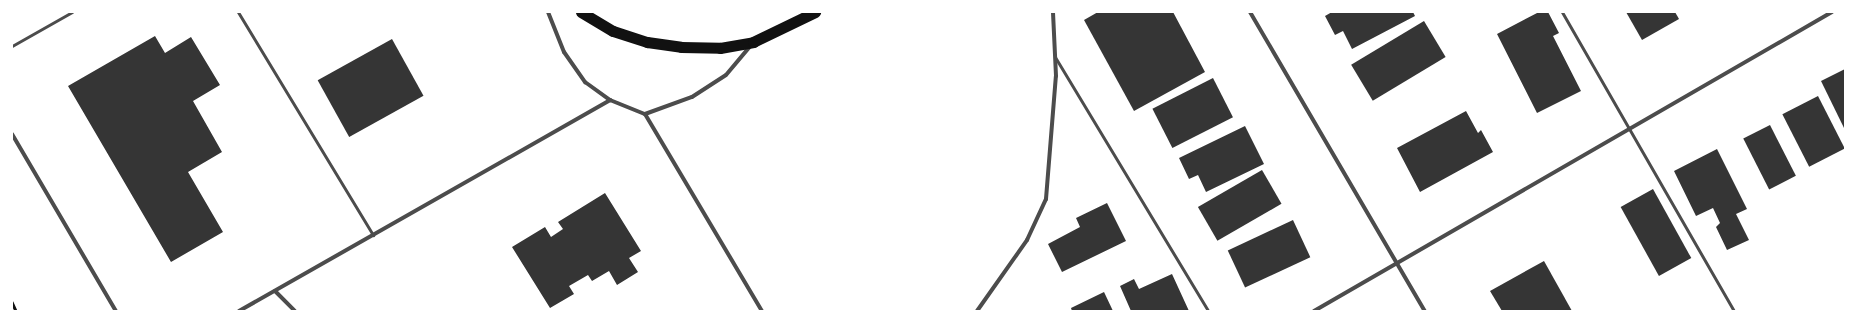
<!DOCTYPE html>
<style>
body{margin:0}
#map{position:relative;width:1857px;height:323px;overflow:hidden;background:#fff;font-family:"Exo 2",sans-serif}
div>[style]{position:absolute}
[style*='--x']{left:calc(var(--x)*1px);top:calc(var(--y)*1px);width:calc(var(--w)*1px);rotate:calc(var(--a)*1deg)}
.building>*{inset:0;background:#353535;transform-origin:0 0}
.path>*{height:2.5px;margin:-1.25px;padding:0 1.25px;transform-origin:1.25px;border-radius:1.25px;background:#111}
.service>*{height:3px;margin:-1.5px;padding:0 1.5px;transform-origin:1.5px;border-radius:1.5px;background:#4c4c4c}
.minor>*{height:4px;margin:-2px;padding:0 2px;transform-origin:2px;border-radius:2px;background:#4c4c4c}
.trunk>*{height:11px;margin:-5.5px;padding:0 5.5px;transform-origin:5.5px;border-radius:5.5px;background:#111}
span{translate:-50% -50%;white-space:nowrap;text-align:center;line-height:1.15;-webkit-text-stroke:3px #fff;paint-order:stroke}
.frame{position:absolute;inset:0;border:13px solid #fff;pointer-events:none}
</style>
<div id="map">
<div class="building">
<div style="clip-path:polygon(1098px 12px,1173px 12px,1205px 72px,1134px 111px,1084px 20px)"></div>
<div style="clip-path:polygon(1332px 12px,1413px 12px,1415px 16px,1352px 49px,1343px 31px,1335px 35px,1325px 16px)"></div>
<div style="clip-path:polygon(1539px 12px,1548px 12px,1559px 33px,1553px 36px,1581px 91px,1537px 113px,1497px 34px)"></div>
<div style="clip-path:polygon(1626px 12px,1675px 12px,1679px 19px,1642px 40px)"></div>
<div style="left:1424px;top:21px;width:42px;height:85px;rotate:59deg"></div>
<div style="clip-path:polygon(155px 36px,165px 53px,191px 37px,220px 85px,193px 101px,222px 152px,188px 172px,223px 232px,171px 262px,68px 86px)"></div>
<div style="left:392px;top:39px;width:65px;height:85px;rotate:61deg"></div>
<div style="clip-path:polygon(1845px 69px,1845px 130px,1821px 81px)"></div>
<div style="left:1213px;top:78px;width:44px;height:68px;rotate:63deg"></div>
<div style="left:1818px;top:96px;width:59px;height:40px;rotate:63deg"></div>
<div style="clip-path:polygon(1466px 111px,1478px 133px,1481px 130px,1493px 152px,1420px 192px,1397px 148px)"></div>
<div style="left:1770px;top:125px;width:57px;height:30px;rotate:63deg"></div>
<div style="clip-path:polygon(1245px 126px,1264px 164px,1206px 192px,1198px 175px,1189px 179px,1179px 158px)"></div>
<div style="clip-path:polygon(1717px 149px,1747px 209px,1736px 214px,1749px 240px,1727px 250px,1716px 227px,1720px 223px,1713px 208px,1696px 216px,1674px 171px)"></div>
<div style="left:1262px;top:170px;width:39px;height:74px;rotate:60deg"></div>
<div style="left:1653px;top:189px;width:79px;height:37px;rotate:61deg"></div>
<div style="clip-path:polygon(605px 193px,641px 251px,629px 258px,638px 272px,617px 285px,609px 271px,592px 281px,588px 275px,569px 286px,574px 294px,550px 308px,512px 247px,545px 227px,551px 237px,563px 229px,558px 222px)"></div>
<div style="clip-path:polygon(1107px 203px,1126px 241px,1062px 272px,1048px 244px,1080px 227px,1076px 218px)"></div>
<div style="left:1293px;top:220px;width:41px;height:72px;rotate:65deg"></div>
<div style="clip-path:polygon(1544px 261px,1572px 311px,1502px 311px,1490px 291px)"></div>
<div style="clip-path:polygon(1172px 274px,1189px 311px,1131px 311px,1120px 286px,1134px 279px,1139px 289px)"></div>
<div style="clip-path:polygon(1104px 292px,1113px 311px,1072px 311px,1071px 308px)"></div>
</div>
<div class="path">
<div style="--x:12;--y:302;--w:10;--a:66"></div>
</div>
<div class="service">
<div style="--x:238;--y:12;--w:261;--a:58.8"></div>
<div style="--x:1562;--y:12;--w:345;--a:60.1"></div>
<div style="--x:12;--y:46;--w:69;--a:-29.5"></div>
<div style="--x:1055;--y:57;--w:297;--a:58.9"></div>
</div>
<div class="minor">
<div style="--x:548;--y:12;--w:43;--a:68.2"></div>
<div style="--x:564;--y:52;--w:37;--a:55"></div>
<div style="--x:585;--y:82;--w:31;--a:36"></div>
<div style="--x:610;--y:100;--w:38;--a:22"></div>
<div style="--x:645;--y:114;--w:229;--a:59.3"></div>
<div style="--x:1250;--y:12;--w:346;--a:59.7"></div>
<div style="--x:645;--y:114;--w:50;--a:-19.9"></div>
<div style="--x:692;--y:97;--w:40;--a:-32.9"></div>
<div style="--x:726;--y:75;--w:39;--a:-50"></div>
<div style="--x:12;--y:134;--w:205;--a:59.6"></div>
<div style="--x:275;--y:291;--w:28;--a:45"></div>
<div style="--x:239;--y:311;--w:427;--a:-29.6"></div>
<div style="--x:977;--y:311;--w:87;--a:-54.8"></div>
<div style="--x:1027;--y:240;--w:45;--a:-65.1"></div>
<div style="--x:1046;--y:199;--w:123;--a:-85.4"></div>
<div style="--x:1056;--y:76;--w:64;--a:-92.7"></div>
<div style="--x:1314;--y:311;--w:598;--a:-29.99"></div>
</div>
<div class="trunk">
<div style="--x:581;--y:12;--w:37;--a:31"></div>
<div style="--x:613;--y:31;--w:36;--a:18"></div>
<div style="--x:647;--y:42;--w:34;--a:8"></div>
<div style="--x:681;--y:47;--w:39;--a:1"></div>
<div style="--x:720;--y:48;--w:34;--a:-10"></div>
<div style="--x:753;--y:42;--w:69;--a:-25.8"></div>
</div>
<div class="frame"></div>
</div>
